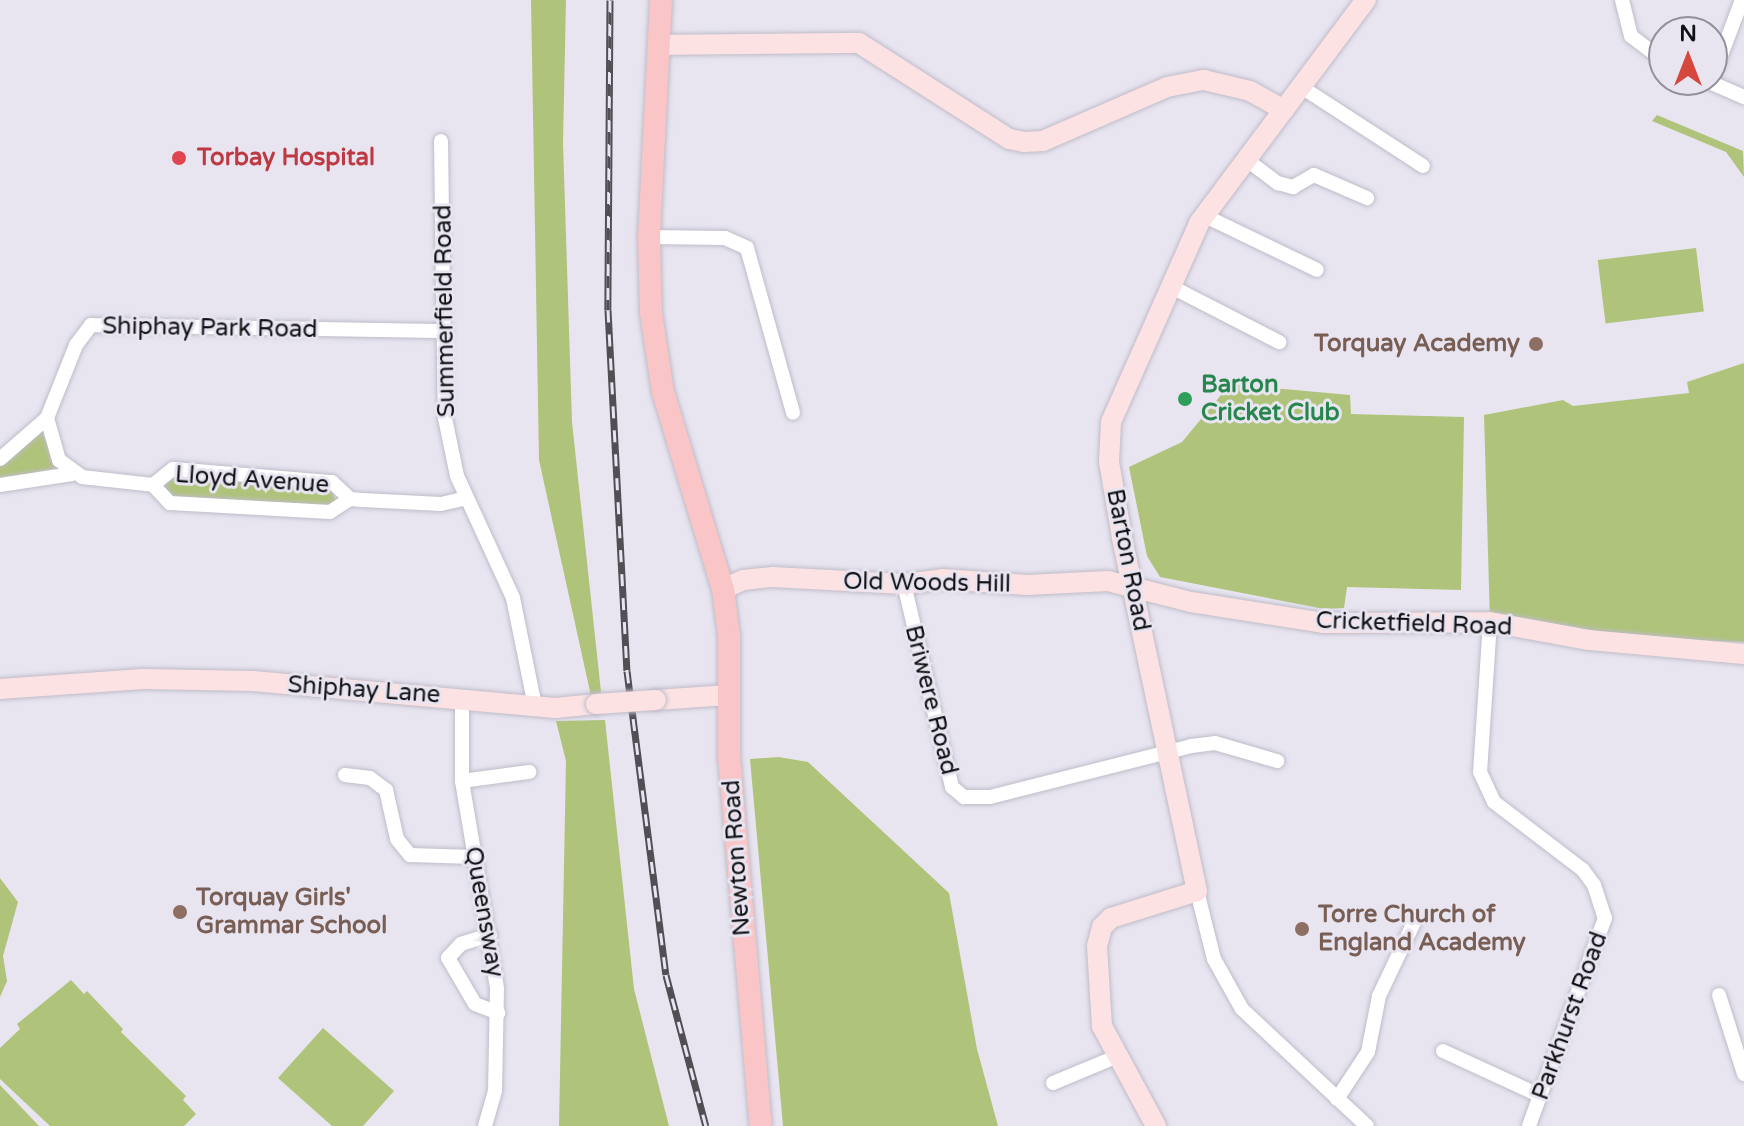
<!DOCTYPE html>
<style>
body{margin:0}
#map{position:relative;width:1744px;height:1126px;overflow:hidden;background:#e8e5f1;font-family:"Varela Round",sans-serif}
div>[style]{position:absolute}
[style*='--x']{left:calc(var(--x)*1px);top:calc(var(--y)*1px);width:calc(var(--w)*1px);rotate:calc(var(--a)*1deg)}
.green>*{inset:0;background:#b0c37b;transform-origin:0 0}
.roads{filter:drop-shadow(0 0 2px #bfbcc8) drop-shadow(0 0 2px #bfbcc8)}
.street>*{height:14px;margin:-7px;padding:0 7px;transform-origin:7px;border-radius:7px;background:#fff}
.secondary>*{height:20px;margin:-10px;padding:0 10px;transform-origin:10px;border-radius:10px;background:#fde2e3}
.primary>*{height:22px;margin:-11px;padding:0 11px;transform-origin:11px;border-radius:11px;background:#fac5c7}
.rail>*{height:7px;margin-top:-3.5px;transform-origin:0;background:repeating-linear-gradient(90deg,#e8e5f1 0 12px,#514f55 0 24px);box-sizing:border-box;border-block:2px solid #514f55}
.bridges{filter:drop-shadow(0 0 2px #bfbcc8) drop-shadow(0 0 2px #bfbcc8)}
.secondary-bridge>*{height:20px;margin:-10px;padding:0 10px;transform-origin:10px;border-radius:10px;background:#fde2e3}
.dots>*{width:22px;height:22px;translate:-50% -50%;box-sizing:border-box;border:4px solid #e8e5f1;border-radius:50%}
span{translate:-50% -50%;white-space:nowrap;text-align:center;line-height:1.15;-webkit-text-stroke:6px #e8e5f1;paint-order:stroke}
.health-label{font-size:24px;color:#be3a42;font-weight:700}
.left{translate:0 -50%;text-align:left}
.street-label{font-size:24px;color:#111014}
.education-label{font-size:24px;color:#785e54;font-weight:700}
.right{translate:-100% -50%;text-align:right}
.leisure-label{font-size:24px;color:#27864d;font-weight:700}
.north{position:absolute;left:1648px;top:16px;width:80px;height:80px;box-sizing:border-box;background:#e8e5f1;border:2px solid #929099;border-radius:50%;rotate:0deg;font-size:22px;font-weight:700;line-height:32px;text-align:center;color:#111014}
.north::after{content:'';display:block;margin:auto;width:28px;height:36px;background:#d6473e;clip-path:polygon(50% 0,100% 100%,50% 72%,0 100%)}
</style>
<div id="map">
<div class="green">
<div style="clip-path:polygon(531px 0,566px 0,563px 143px,572px 422px,601px 692px,591px 696px,539px 460px)"></div>
<div style="clip-path:polygon(1657px 115px,1743px 151px,1744px 177px,1726px 152px,1652px 121px)"></div>
<div style="left:1696px;top:248px;width:64px;height:99px;rotate:83deg"></div>
<div style="clip-path:polygon(1744px 363px,1744px 642px,1610px 637px,1490px 622px,1484px 415px,1563px 400px,1573px 406px,1689px 393px,1687px 382px)"></div>
<div style="clip-path:polygon(1230px 384px,1350px 395px,1351px 414px,1464px 417px,1461px 590px,1347px 587px,1344px 608px,1324px 609px,1160px 577px,1147px 556px,1129px 467px,1182px 442px)"></div>
<div style="clip-path:polygon(42px 431px,57px 468px,0 479px,0 464px)"></div>
<div style="clip-path:polygon(168px 477px,330px 488px,338px 505px,331px 511px,161px 496px)"></div>
<div style="clip-path:polygon(605px 720px,634px 989px,669px 1126px,559px 1126px,566px 761px,556px 721px)"></div>
<div style="clip-path:polygon(779px 757px,808px 762px,949px 893px,977px 1049px,998px 1126px,783px 1126px,750px 759px)"></div>
<div style="clip-path:polygon(0 878px,18px 902px,3px 956px,7px 981px,0 997px)"></div>
<div style="clip-path:polygon(71px 980px,84px 994px,87px 991px,123px 1029px,121px 1032px,186px 1096px,183px 1100px,196px 1114px,184px 1126px,50px 1126px,0 1079px,0 1048px,20px 1029px,17px 1024px)"></div>
<div style="clip-path:polygon(323px 1028px,394px 1091px,363px 1126px,332px 1126px,278px 1078px)"></div>
<div style="clip-path:polygon(0 1085px,39px 1126px,0 1126px)"></div>
</div>
<div class="roads">
<div class="street">
<div style="--x:1622;--y:0;--w:37;--a:76"></div>
<div style="--x:1631;--y:36;--w:41;--a:37.1"></div>
<div style="--x:1712;--y:79;--w:85;--a:-69.2"></div>
<div style="--x:1705;--y:80;--w:43;--a:23.6"></div>
<div style="--x:1303;--y:88;--w:143;--a:33"></div>
<div style="--x:441;--y:141;--w:277;--a:89.2"></div>
<div style="--x:445;--y:418;--w:59;--a:78.3"></div>
<div style="--x:457;--y:476;--w:134;--a:65.3"></div>
<div style="--x:513;--y:598;--w:110;--a:78.5"></div>
<div style="--x:1247;--y:160;--w:39;--a:37"></div>
<div style="--x:1278;--y:183;--w:16;--a:15"></div>
<div style="--x:1293;--y:187;--w:24;--a:-30"></div>
<div style="--x:1314;--y:175;--w:58;--a:23.5"></div>
<div style="--x:1205;--y:216;--w:124;--a:25.7"></div>
<div style="--x:649;--y:237;--w:76;--a:0.8"></div>
<div style="--x:725;--y:238;--w:24;--a:24"></div>
<div style="--x:747;--y:248;--w:171;--a:74.4"></div>
<div style="--x:1170;--y:286;--w:123;--a:27.2"></div>
<div style="--x:47;--y:418;--w:44;--a:74.1"></div>
<div style="--x:59;--y:460;--w:29;--a:36"></div>
<div style="--x:82;--y:477;--w:71;--a:6.4"></div>
<div style="--x:153;--y:485;--w:26;--a:-39"></div>
<div style="--x:173;--y:469;--w:160;--a:4.7"></div>
<div style="--x:332;--y:482;--w:25;--a:43"></div>
<div style="--x:350;--y:499;--w:12;--a:5"></div>
<div style="--x:362;--y:500;--w:79;--a:2.9"></div>
<div style="--x:441;--y:504;--w:26;--a:-13"></div>
<div style="--x:0;--y:459;--w:62;--a:-41.1"></div>
<div style="--x:47;--y:418;--w:79;--a:-68.3"></div>
<div style="--x:76;--y:345;--w:25;--a:-53"></div>
<div style="--x:91;--y:325;--w:355;--a:1"></div>
<div style="--x:0;--y:485;--w:73;--a:-8.7"></div>
<div style="--x:153;--y:485;--w:25;--a:47"></div>
<div style="--x:170;--y:503;--w:160;--a:3.2"></div>
<div style="--x:330;--y:512;--w:24;--a:-33"></div>
<div style="--x:904;--y:584;--w:209;--a:76.7"></div>
<div style="--x:952;--y:787;--w:16;--a:40"></div>
<div style="--x:964;--y:797;--w:26;--a:0"></div>
<div style="--x:990;--y:797;--w:207;--a:-14.2"></div>
<div style="--x:1191;--y:746;--w:24;--a:-7"></div>
<div style="--x:1215;--y:743;--w:65;--a:16.2"></div>
<div style="--x:1490;--y:622;--w:150;--a:93.8"></div>
<div style="--x:1480;--y:772;--w:33;--a:65"></div>
<div style="--x:1494;--y:802;--w:112;--a:37.4"></div>
<div style="--x:1583;--y:870;--w:19;--a:54"></div>
<div style="--x:1594;--y:885;--w:35;--a:72"></div>
<div style="--x:1605;--y:918;--w:221;--a:110.1"></div>
<div style="--x:462;--y:697;--w:84;--a:90"></div>
<div style="--x:462;--y:781;--w:211;--a:80.4"></div>
<div style="--x:497;--y:989;--w:102;--a:91.1"></div>
<div style="--x:495;--y:1091;--w:36;--a:106"></div>
<div style="--x:345;--y:775;--w:25;--a:7"></div>
<div style="--x:370;--y:778;--w:20;--a:37"></div>
<div style="--x:386;--y:790;--w:50;--a:77.3"></div>
<div style="--x:397;--y:839;--w:21;--a:51"></div>
<div style="--x:410;--y:855;--w:64;--a:1.8"></div>
<div style="--x:462;--y:781;--w:68;--a:-7.7"></div>
<div style="--x:1197;--y:891;--w:70;--a:76"></div>
<div style="--x:1214;--y:959;--w:57;--a:60.8"></div>
<div style="--x:1242;--y:1009;--w:171;--a:43.1"></div>
<div style="--x:490;--y:935;--w:30;--a:163"></div>
<div style="--x:461;--y:944;--w:19;--a:133"></div>
<div style="--x:448;--y:958;--w:53;--a:59.6"></div>
<div style="--x:475;--y:1004;--w:25;--a:21"></div>
<div style="--x:1719;--y:995;--w:83;--a:72.4"></div>
<div style="--x:1443;--y:1051;--w:108;--a:24.7"></div>
<div style="--x:1053;--y:1083;--w:70;--a:-22.6"></div>
<div style="--x:1337;--y:1099;--w:56;--a:-56.6"></div>
<div style="--x:1368;--y:1052;--w:57;--a:-78.9"></div>
<div style="--x:1379;--y:996;--w:86;--a:-64.6"></div>
</div>
<div class="secondary">
<div style="--x:660;--y:45;--w:199;--a:-0.6"></div>
<div style="--x:859;--y:43;--w:178;--a:32.6"></div>
<div style="--x:1009;--y:139;--w:15;--a:11"></div>
<div style="--x:1024;--y:142;--w:19;--a:-3"></div>
<div style="--x:1043;--y:141;--w:135;--a:-23.5"></div>
<div style="--x:1167;--y:87;--w:38;--a:-11"></div>
<div style="--x:1204;--y:80;--w:47;--a:13.4"></div>
<div style="--x:1250;--y:91;--w:39;--a:29"></div>
<div style="--x:723;--y:589;--w:22;--a:-24"></div>
<div style="--x:743;--y:580;--w:30;--a:-6"></div>
<div style="--x:773;--y:577;--w:131;--a:3.1"></div>
<div style="--x:904;--y:584;--w:38;--a:-7"></div>
<div style="--x:942;--y:579;--w:85;--a:4"></div>
<div style="--x:1027;--y:585;--w:81;--a:-2.8"></div>
<div style="--x:1108;--y:581;--w:86;--a:14.2"></div>
<div style="--x:1191;--y:602;--w:134;--a:9"></div>
<div style="--x:1323;--y:623;--w:167;--a:-0.3"></div>
<div style="--x:1490;--y:622;--w:101;--a:10.3"></div>
<div style="--x:1589;--y:640;--w:156;--a:5.2"></div>
<div style="--x:0;--y:689;--w:143;--a:-4"></div>
<div style="--x:143;--y:679;--w:110;--a:1"></div>
<div style="--x:253;--y:681;--w:303;--a:5.1"></div>
<div style="--x:555;--y:708;--w:41;--a:-5.6"></div>
<div style="--x:656;--y:700;--w:72;--a:-4"></div>
<div style="--x:1156;--y:1126;--w:114;--a:-118.4"></div>
<div style="--x:1102;--y:1026;--w:80;--a:-93.6"></div>
<div style="--x:1097;--y:946;--w:20;--a:-75"></div>
<div style="--x:1102;--y:927;--w:13;--a:-45"></div>
<div style="--x:1111;--y:918;--w:90;--a:-17.4"></div>
<div style="--x:1197;--y:891;--w:362;--a:-102"></div>
<div style="--x:1122;--y:537;--w:76;--a:-99.8"></div>
<div style="--x:1109;--y:462;--w:40;--a:-87.1"></div>
<div style="--x:1111;--y:422;--w:218;--a:-66.1"></div>
<div style="--x:1199;--y:223;--w:279;--a:-53.2"></div>
</div>
<div class="primary">
<div style="--x:661;--y:0;--w:237;--a:92.9"></div>
<div style="--x:649;--y:237;--w:76;--a:88.5"></div>
<div style="--x:651;--y:313;--w:80;--a:81.4"></div>
<div style="--x:663;--y:392;--w:206;--a:73.1"></div>
<div style="--x:723;--y:589;--w:47;--a:82.7"></div>
<div style="--x:729;--y:636;--w:120;--a:90"></div>
<div style="--x:729;--y:756;--w:371;--a:85.1"></div>
</div>
</div>
<div class="rail">
<div style="--x:610;--y:0;--w:310;--a:90.4"></div>
<div style="--x:608;--y:310;--w:361;--a:87"></div>
<div style="--x:627;--y:671;--w:306;--a:82.7"></div>
<div style="--x:666;--y:975;--w:156;--a:75.2"></div>
</div>
<div class="bridges">
<div class="secondary-bridge">
<div style="--x:596;--y:704;--w:60;--a:-3.8"></div>
</div>
</div>
<div class="dots">
<div style="left:179px;top:158px;background:#e0444e"></div>
<div style="left:1536px;top:344px;background:#8d6e63"></div>
<div style="left:1185px;top:399px;background:#2e9e5b"></div>
<div style="left:180px;top:912px;background:#8d6e63"></div>
<div style="left:1302px;top:929px;background:#8d6e63"></div>
</div>
<div class="health-label">
<span class="left" style="left:197px;top:158px">Torbay Hospital</span>
</div>
<div class="street-label">
<span style="left:445px;top:311px;rotate:-91deg">Summerfield Road</span>
<span style="left:210px;top:328px;rotate:1deg">Shiphay Park Road</span>
<span style="left:252px;top:480px;rotate:4deg">Lloyd Avenue</span>
<span style="left:1128px;top:560px;rotate:79deg">Barton Road</span>
<span style="left:927px;top:583px;rotate:1deg">Old Woods Hill</span>
<span style="left:1414px;top:624px;rotate:2deg">Cricketfield Road</span>
<span style="left:364px;top:690px;rotate:4deg">Shiphay Lane</span>
<span style="left:931px;top:700px;rotate:76deg">Briwere Road</span>
<span style="left:737px;top:858px;rotate:-94deg">Newton Road</span>
<span style="left:484px;top:912px;rotate:80deg">Queensway</span>
<span style="left:1570px;top:1016px;rotate:-70deg">Parkhurst Road</span>
</div>
<div class="education-label">
<span class="right" style="left:1520px;top:344px">Torquay Academy</span>
<span class="left" style="left:196px;top:912px">Torquay Girls'<br>Grammar School</span>
<span class="left" style="left:1318px;top:929px">Torre Church of<br>England Academy</span>
</div>
<div class="leisure-label">
<span class="left" style="left:1201px;top:399px">Barton<br>Cricket Club</span>
</div>
<div class="north">N</div>
</div>
